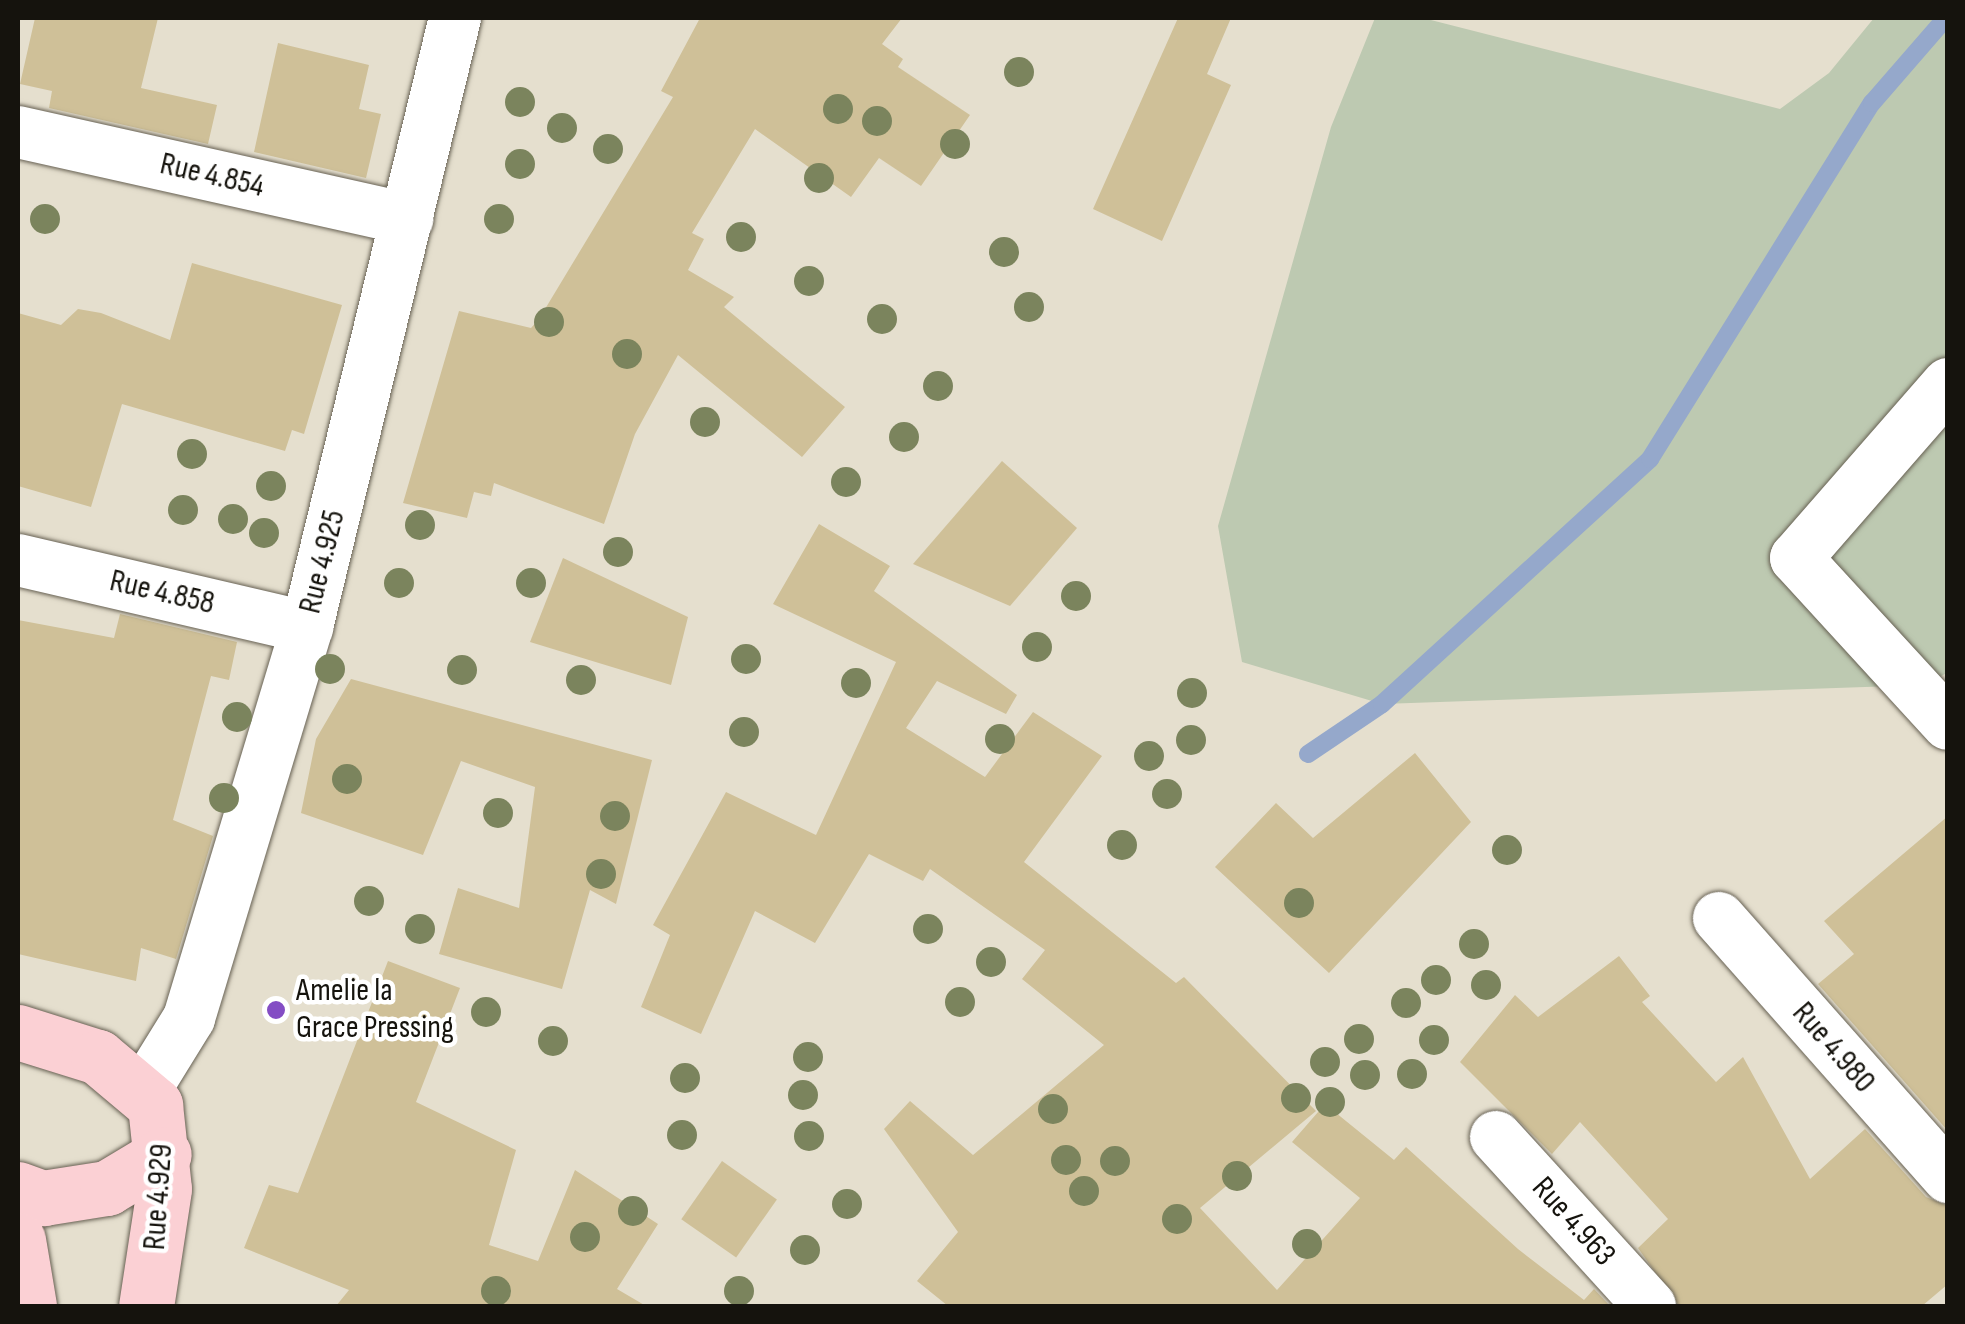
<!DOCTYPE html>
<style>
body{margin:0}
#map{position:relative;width:1965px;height:1324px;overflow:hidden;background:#e5dfce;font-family:"Sofia Sans Condensed",sans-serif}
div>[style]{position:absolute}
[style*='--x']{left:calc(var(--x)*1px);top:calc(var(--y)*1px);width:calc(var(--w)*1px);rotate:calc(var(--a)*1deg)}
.green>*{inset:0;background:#bdc9b1}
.stream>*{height:18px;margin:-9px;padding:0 9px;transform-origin:9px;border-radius:9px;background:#95a8cb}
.building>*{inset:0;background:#cfc098;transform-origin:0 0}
.roads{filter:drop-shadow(0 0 2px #676153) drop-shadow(0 0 2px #676153)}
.minor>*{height:52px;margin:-26px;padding:0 26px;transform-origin:26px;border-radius:26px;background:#fff}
.major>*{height:55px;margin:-27.5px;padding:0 27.5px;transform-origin:27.5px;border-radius:27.5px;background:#fbd0d4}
.trees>*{width:30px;height:30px;margin:-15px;border-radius:50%;background:#7b845d}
.dots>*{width:28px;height:28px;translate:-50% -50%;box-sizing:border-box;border:5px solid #fff;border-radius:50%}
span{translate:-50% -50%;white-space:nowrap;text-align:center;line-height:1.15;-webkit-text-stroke:9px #fff;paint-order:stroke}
.street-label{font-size:32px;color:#15130d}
.poi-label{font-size:32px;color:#15130d}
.left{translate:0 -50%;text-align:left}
.frame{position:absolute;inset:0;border:20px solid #15130d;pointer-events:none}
</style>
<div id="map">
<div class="green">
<div style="clip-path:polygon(1375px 18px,1423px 18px,1780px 109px,1829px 73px,1874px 18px,1947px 18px,1947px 673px,1923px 685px,1382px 704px,1242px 662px,1218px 526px,1331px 127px)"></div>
</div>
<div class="stream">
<div style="--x:1308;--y:754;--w:89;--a:-34"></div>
<div style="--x:1382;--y:704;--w:363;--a:-42.4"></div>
<div style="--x:1650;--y:459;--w:420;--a:-58.1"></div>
<div style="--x:1872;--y:103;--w:113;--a:-49"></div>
</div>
<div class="building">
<div style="clip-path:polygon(35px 18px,158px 18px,141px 88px,217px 105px,208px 144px,49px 108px,52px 91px,20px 84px)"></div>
<div style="clip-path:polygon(700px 18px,902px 18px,882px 44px,903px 59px,898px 67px,970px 115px,921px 186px,879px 158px,851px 197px,755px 129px,692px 233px,704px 239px,688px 270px,734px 297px,724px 307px,845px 407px,802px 457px,678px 355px,635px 434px,604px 524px,494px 483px,491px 496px,474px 492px,467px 518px,403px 503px,459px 311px,531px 328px,539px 319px,673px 97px,661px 91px)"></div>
<div style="clip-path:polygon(1178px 18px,1231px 18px,1207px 74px,1231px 85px,1162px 241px,1093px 209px)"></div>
<div style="clip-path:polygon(278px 43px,369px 65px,359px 109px,381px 114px,366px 178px,254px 152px)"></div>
<div style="clip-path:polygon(192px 263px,342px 305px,304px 434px,292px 430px,285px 451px,122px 404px,91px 507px,18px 486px,18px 313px,61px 325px,78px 309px,101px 313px,170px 340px)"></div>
<div style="clip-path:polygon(1002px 461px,1077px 528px,1010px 606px,913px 564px)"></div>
<div style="clip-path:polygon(819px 524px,890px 566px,874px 591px,1017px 695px,1006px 714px,937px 681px,906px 728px,985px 777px,1033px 712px,1102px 756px,1024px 862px,1176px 983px,1184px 977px,1316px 1111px,1200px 1208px,1277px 1290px,1360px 1198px,1292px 1142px,1325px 1104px,1394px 1160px,1406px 1147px,1518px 1249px,1584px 1300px,1594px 1289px,1610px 1306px,948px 1306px,917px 1281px,958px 1232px,884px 1129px,910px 1101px,973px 1155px,1104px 1045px,1022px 979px,1045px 950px,930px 869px,923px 881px,869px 854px,815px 943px,755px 911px,701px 1034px,641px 1007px,670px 935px,653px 925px,726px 792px,816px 835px,896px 662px,773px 604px)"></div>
<div style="clip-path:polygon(563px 558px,688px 617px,671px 685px,530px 642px)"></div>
<div style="clip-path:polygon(120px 614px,237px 642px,229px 680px,211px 676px,173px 820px,213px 836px,176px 959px,141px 948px,136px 981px,18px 954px,18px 620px,114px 638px)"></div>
<div style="clip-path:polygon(351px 679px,652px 760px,616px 904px,590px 890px,562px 989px,439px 954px,458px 888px,519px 908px,535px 787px,461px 761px,423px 855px,301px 813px,316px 739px)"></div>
<div style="clip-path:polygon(1415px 753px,1471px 822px,1329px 973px,1215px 867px,1276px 803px,1313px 838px)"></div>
<div style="clip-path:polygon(1948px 816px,1948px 1131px,1818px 984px,1854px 954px,1824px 921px)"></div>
<div style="clip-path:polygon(1619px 956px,1650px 996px,1642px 1002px,1716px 1082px,1743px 1057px,1810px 1179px,1865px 1129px,1926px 1197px,1948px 1206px,1948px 1284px,1922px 1306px,1679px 1306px,1638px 1248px,1668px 1219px,1580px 1122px,1552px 1154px,1460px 1062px,1515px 995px,1538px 1017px)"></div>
<div style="clip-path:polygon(388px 961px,460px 988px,416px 1102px,516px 1150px,489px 1245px,538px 1261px,575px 1170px,658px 1224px,617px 1289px,646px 1306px,336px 1306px,349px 1290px,244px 1248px,269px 1185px,298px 1193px)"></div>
<div style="left:722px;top:1161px;width:67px;height:71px;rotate:35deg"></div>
</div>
<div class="roads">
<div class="minor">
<div style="--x:18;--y:132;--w:399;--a:12.6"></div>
<div style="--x:1948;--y:384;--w:231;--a:131.1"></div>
<div style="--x:1796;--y:558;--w:225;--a:47.5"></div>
<div style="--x:18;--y:560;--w:297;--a:13.1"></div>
<div style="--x:1719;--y:918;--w:346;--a:48.5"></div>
<div style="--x:144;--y:1091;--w:86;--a:-58.3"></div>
<div style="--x:189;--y:1018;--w:408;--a:-73.2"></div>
<div style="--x:307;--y:627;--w:627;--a:-76.34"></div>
<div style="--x:1496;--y:1137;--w:229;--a:47.7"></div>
</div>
<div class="major">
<div style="--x:18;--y:1032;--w:84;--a:17.4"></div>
<div style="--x:98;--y:1057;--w:75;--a:40.1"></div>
<div style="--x:155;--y:1105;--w:84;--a:83.9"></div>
<div style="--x:164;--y:1189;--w:118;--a:98.7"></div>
<div style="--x:18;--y:1189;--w:27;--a:20"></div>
<div style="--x:43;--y:1198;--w:65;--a:-8.9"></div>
<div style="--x:107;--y:1188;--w:66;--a:-30.8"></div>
<div style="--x:18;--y:1240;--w:67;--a:80.5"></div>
</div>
</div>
<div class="trees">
<div style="left:1019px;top:72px"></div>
<div style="left:520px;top:102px"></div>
<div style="left:838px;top:109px"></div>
<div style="left:877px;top:121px"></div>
<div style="left:562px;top:128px"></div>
<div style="left:955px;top:144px"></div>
<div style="left:608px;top:149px"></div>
<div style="left:520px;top:164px"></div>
<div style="left:819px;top:178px"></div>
<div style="left:45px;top:219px"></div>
<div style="left:499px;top:219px"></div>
<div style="left:741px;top:237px"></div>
<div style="left:1004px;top:252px"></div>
<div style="left:809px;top:281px"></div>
<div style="left:1029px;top:307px"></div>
<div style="left:882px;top:319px"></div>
<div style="left:549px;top:322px"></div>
<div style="left:627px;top:354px"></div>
<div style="left:938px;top:386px"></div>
<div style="left:705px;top:422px"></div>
<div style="left:904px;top:437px"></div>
<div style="left:192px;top:454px"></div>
<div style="left:846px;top:482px"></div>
<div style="left:271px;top:486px"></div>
<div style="left:183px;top:510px"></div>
<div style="left:233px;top:519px"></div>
<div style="left:420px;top:525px"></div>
<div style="left:264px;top:533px"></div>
<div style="left:618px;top:552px"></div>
<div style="left:399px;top:583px"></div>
<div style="left:531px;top:583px"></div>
<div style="left:1076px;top:596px"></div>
<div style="left:1037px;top:647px"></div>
<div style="left:746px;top:659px"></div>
<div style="left:330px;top:669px"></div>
<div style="left:462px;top:670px"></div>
<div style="left:581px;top:680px"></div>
<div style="left:856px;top:683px"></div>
<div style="left:1192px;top:693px"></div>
<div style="left:237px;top:717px"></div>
<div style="left:744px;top:732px"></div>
<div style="left:1000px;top:739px"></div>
<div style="left:1191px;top:740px"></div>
<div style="left:1149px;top:756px"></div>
<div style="left:347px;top:779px"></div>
<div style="left:1167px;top:794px"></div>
<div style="left:224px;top:798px"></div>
<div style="left:498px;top:813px"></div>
<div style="left:615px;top:816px"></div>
<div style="left:1122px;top:845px"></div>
<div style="left:1507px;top:850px"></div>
<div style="left:601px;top:874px"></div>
<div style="left:369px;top:901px"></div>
<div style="left:1299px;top:903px"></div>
<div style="left:420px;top:929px"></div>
<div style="left:928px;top:929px"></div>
<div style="left:1474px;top:944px"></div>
<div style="left:991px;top:962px"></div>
<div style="left:1436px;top:980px"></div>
<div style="left:1486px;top:985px"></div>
<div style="left:960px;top:1002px"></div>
<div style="left:1406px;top:1003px"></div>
<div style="left:486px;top:1012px"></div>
<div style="left:1359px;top:1039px"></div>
<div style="left:1434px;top:1040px"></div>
<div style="left:553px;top:1041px"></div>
<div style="left:808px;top:1057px"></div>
<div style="left:1325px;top:1062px"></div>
<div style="left:1412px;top:1074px"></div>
<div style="left:1365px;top:1075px"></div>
<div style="left:685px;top:1078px"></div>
<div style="left:803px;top:1095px"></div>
<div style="left:1296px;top:1098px"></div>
<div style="left:1330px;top:1102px"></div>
<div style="left:1053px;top:1109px"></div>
<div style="left:682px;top:1135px"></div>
<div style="left:809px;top:1136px"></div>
<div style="left:1066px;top:1160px"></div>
<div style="left:1115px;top:1161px"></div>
<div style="left:1237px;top:1176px"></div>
<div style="left:1084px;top:1191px"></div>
<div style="left:847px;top:1204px"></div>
<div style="left:633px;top:1211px"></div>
<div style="left:1177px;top:1219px"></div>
<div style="left:585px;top:1237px"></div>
<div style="left:1307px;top:1244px"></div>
<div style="left:805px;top:1250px"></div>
<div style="left:496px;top:1291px"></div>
<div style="left:739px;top:1291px"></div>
</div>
<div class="dots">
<div style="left:276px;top:1010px;background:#844dc4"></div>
</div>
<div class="street-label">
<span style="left:212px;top:176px;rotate:13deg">Rue 4.854</span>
<span style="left:323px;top:562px;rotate:-76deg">Rue 4.925</span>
<span style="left:162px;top:593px;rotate:13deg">Rue 4.858</span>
<span style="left:1833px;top:1048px;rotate:49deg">Rue 4.980</span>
<span style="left:159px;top:1197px;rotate:-86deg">Rue 4.929</span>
<span style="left:1573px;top:1222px;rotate:48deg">Rue 4.963</span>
</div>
<div class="poi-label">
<span class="left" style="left:296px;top:1010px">Amelie la<br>Grace Pressing</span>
</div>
<div class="frame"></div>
</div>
